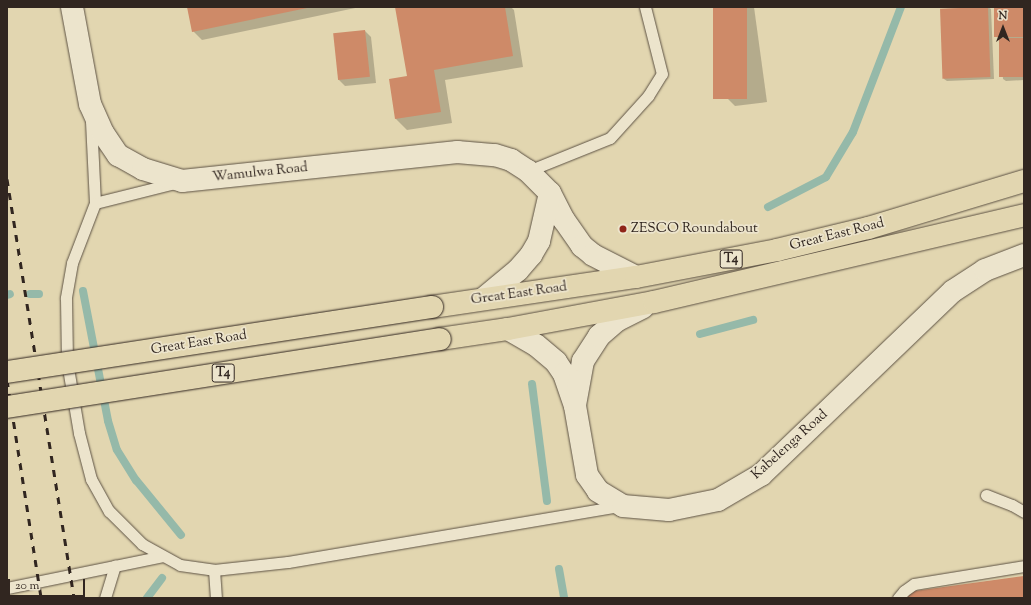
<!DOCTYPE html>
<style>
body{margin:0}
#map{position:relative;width:1031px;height:605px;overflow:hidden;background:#e2d6b0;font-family:"Sorts Mill Goudy",serif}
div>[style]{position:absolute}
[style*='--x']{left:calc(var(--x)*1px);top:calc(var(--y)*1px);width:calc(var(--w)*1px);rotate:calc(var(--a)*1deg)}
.shadow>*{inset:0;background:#0003}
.stream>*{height:8px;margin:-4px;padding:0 4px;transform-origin:4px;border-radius:4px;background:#95b9a9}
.building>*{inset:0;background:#ce8a68;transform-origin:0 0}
.roads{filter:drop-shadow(0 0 1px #5d5244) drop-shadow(0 0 1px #5d5244)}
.service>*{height:11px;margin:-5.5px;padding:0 5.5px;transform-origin:5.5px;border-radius:5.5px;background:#ece4cc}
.minor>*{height:22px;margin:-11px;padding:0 11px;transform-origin:11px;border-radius:11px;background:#ece4cc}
.primary>*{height:22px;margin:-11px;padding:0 11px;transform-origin:11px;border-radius:11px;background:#e2d6b0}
.rail>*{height:3px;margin-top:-1.5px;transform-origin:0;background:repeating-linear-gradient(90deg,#312620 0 7px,transparent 0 14px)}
.bridges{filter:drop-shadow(0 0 1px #312620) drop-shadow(0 0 1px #312620)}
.primary-bridge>*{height:22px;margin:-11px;padding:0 11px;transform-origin:11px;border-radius:11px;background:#e2d6b0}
.dots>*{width:11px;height:11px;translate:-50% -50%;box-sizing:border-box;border:2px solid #ece4cc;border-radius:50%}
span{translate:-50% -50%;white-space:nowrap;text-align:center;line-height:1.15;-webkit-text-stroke:3.5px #ece4cc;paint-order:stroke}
.shield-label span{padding:1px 3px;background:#ece4cc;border:1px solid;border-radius:3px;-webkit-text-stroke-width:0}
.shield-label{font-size:13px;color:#312620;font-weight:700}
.street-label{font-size:14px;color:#312620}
.poi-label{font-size:14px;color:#312620}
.left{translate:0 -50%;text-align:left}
.frame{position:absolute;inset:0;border:8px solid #312620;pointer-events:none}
.north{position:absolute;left:983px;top:8px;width:40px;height:40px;-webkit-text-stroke:3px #ece4cc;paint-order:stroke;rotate:0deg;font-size:11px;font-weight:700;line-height:16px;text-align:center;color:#312620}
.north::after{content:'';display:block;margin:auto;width:14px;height:18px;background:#312620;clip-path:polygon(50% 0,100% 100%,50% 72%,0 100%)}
.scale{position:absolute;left:8px;top:579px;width:77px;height:18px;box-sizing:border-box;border:2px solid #312620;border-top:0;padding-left:5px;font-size:12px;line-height:14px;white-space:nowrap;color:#312620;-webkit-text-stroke:3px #ece4cc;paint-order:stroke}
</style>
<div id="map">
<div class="shadow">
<div style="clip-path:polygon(188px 7px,360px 7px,202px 40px,193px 31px)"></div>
<div style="clip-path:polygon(396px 7px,511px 7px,514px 10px,523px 67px,445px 80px,452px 123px,407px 130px,396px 119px,390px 80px,408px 77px)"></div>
<div style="clip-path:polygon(714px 7px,754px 7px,767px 102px,735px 106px,726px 97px)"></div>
<div style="clip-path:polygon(988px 7px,991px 9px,994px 79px,947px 81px,944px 79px,941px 9px)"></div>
<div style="clip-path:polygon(995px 7px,1024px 7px,1024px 80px,1006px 81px,1003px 79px,1000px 39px,996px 36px)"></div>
<div style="clip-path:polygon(365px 31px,371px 37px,376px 83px,345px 86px,339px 80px)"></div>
</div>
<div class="stream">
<div style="--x:768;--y:207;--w:65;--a:-27.3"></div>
<div style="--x:826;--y:177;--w:52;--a:-59"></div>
<div style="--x:853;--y:132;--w:134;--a:-69"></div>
<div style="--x:83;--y:291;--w:132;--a:79.1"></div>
<div style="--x:108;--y:421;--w:30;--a:73"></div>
<div style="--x:117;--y:450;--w:36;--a:58"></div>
<div style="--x:136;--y:480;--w:71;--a:50.7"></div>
<div style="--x:30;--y:294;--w:9;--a:0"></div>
<div style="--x:7;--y:295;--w:3;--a:-18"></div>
<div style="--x:700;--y:334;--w:55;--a:-14.8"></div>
<div style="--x:532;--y:384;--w:118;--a:82.7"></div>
<div style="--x:559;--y:569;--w:29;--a:80"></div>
<div style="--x:147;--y:598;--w:25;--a:-53"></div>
</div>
<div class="building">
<div style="clip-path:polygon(187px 7px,307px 7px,307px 8px,192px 32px)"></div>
<div style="clip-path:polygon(395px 7px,505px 7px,513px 56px,434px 70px,441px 112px,395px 119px,389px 79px,407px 76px)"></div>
<div style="left:713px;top:7px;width:34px;height:92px"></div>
<div style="left:988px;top:7px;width:70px;height:48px;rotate:88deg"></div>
<div style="left:994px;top:7px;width:30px;height:30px"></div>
<div style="left:365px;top:30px;width:47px;height:32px;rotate:84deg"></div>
<div style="left:1024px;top:38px;width:39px;height:25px;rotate:90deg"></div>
<div style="clip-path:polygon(1024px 576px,1024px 598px,908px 598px,907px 592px)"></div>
</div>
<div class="roads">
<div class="service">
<div style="--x:91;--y:121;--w:82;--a:87.2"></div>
<div style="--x:528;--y:171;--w:88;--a:-21.9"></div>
<div style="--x:610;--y:138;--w:57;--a:-47.9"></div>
<div style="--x:648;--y:96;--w:26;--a:-58"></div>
<div style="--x:662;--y:74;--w:69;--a:-104.2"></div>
<div style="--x:175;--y:183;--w:82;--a:166"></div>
<div style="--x:95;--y:203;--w:64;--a:111"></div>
<div style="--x:72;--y:263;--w:36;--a:100"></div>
<div style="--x:66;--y:298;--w:64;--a:89.1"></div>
<div style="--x:67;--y:362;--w:72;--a:80.4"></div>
<div style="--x:79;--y:433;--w:48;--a:75.4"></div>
<div style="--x:91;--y:479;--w:37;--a:61"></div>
<div style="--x:109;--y:511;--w:47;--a:45"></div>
<div style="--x:142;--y:544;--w:43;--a:28.9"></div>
<div style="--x:180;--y:565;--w:34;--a:8"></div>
<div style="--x:214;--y:570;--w:74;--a:-6.2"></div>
<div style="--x:288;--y:562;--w:337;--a:-9.6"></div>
<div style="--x:986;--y:495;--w:28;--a:21"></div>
<div style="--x:1012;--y:505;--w:14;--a:30"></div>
<div style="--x:214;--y:570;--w:28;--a:86"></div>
<div style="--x:7;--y:588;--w:159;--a:-11.6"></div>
<div style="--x:105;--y:598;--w:34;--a:-73"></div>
<div style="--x:898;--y:598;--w:9;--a:-49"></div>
<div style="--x:904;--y:591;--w:12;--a:-35"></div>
<div style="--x:914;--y:584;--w:111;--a:-9.3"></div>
</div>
<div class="minor">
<div style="--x:72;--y:7;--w:99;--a:79.5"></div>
<div style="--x:90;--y:104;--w:32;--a:66"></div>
<div style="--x:103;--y:133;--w:27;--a:56"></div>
<div style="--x:118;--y:155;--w:29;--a:29"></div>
<div style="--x:143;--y:169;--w:41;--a:17.1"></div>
<div style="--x:182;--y:181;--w:277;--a:-6"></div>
<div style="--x:457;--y:152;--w:38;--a:5"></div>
<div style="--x:495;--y:155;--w:17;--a:17"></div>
<div style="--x:511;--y:160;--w:20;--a:33"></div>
<div style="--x:528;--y:171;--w:31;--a:45"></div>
<div style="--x:550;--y:193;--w:30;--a:63"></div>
<div style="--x:564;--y:220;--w:32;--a:55"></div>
<div style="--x:582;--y:246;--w:14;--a:39"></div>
<div style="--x:593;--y:255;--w:48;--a:27.1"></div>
<div style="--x:483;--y:299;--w:45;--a:-39.6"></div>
<div style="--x:518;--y:270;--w:20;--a:-49"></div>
<div style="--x:531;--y:255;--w:16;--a:-60"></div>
<div style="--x:539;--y:241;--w:49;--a:-77.1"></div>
<div style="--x:508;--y:329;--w:32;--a:30"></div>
<div style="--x:536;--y:345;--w:26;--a:40"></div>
<div style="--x:556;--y:362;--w:14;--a:56"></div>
<div style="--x:564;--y:374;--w:34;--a:71"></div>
<div style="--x:575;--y:406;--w:70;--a:80.1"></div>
<div style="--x:587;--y:475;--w:19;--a:55"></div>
<div style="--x:598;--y:491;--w:29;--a:31"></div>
<div style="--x:623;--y:506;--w:46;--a:5"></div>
<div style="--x:669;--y:510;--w:50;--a:-11.5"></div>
<div style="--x:718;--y:500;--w:50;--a:-30.2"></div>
<div style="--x:761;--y:475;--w:266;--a:-43.8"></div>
<div style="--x:953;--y:291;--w:38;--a:-33"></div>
<div style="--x:985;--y:270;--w:42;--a:-21"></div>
<div style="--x:575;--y:405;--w:45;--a:-79.7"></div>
<div style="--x:583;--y:361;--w:30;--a:-57"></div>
<div style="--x:599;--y:336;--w:23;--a:-41"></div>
<div style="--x:616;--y:321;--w:30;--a:-27"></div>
</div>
<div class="primary">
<div style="--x:432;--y:307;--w:206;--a:-8.4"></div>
<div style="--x:636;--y:277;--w:144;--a:-10.8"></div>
<div style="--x:777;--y:250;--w:94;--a:-13.6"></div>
<div style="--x:868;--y:228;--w:163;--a:-16.8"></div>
<div style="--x:440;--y:339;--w:69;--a:-8.4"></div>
<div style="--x:508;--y:329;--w:148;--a:-10.5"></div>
<div style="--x:654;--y:302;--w:380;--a:-13.2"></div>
</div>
</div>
<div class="rail">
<div style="--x:7;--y:179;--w:424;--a:80.9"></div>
<div style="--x:7;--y:380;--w:221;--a:81.1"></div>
</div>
<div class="bridges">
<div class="primary-bridge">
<div style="--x:7;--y:372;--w:430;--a:-8.7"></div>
<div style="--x:7;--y:407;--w:438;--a:-8.9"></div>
</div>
</div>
<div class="dots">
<div style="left:623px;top:229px;background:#8f2418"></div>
</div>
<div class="shield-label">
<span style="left:731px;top:259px">T4</span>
<span style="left:223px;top:373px">T4</span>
</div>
<div class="street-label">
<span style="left:260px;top:173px;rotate:-6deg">Wamulwa Road</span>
<span style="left:837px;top:235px;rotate:-14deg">Great East Road</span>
<span style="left:519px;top:294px;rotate:-8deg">Great East Road</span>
<span style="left:199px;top:343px;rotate:-9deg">Great East Road</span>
<span style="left:790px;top:445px;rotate:-42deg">Kabelenga Road</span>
</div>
<div class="poi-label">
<span class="left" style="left:631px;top:229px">ZESCO Roundabout</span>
</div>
<div class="frame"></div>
<div class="north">N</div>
<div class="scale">20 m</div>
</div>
